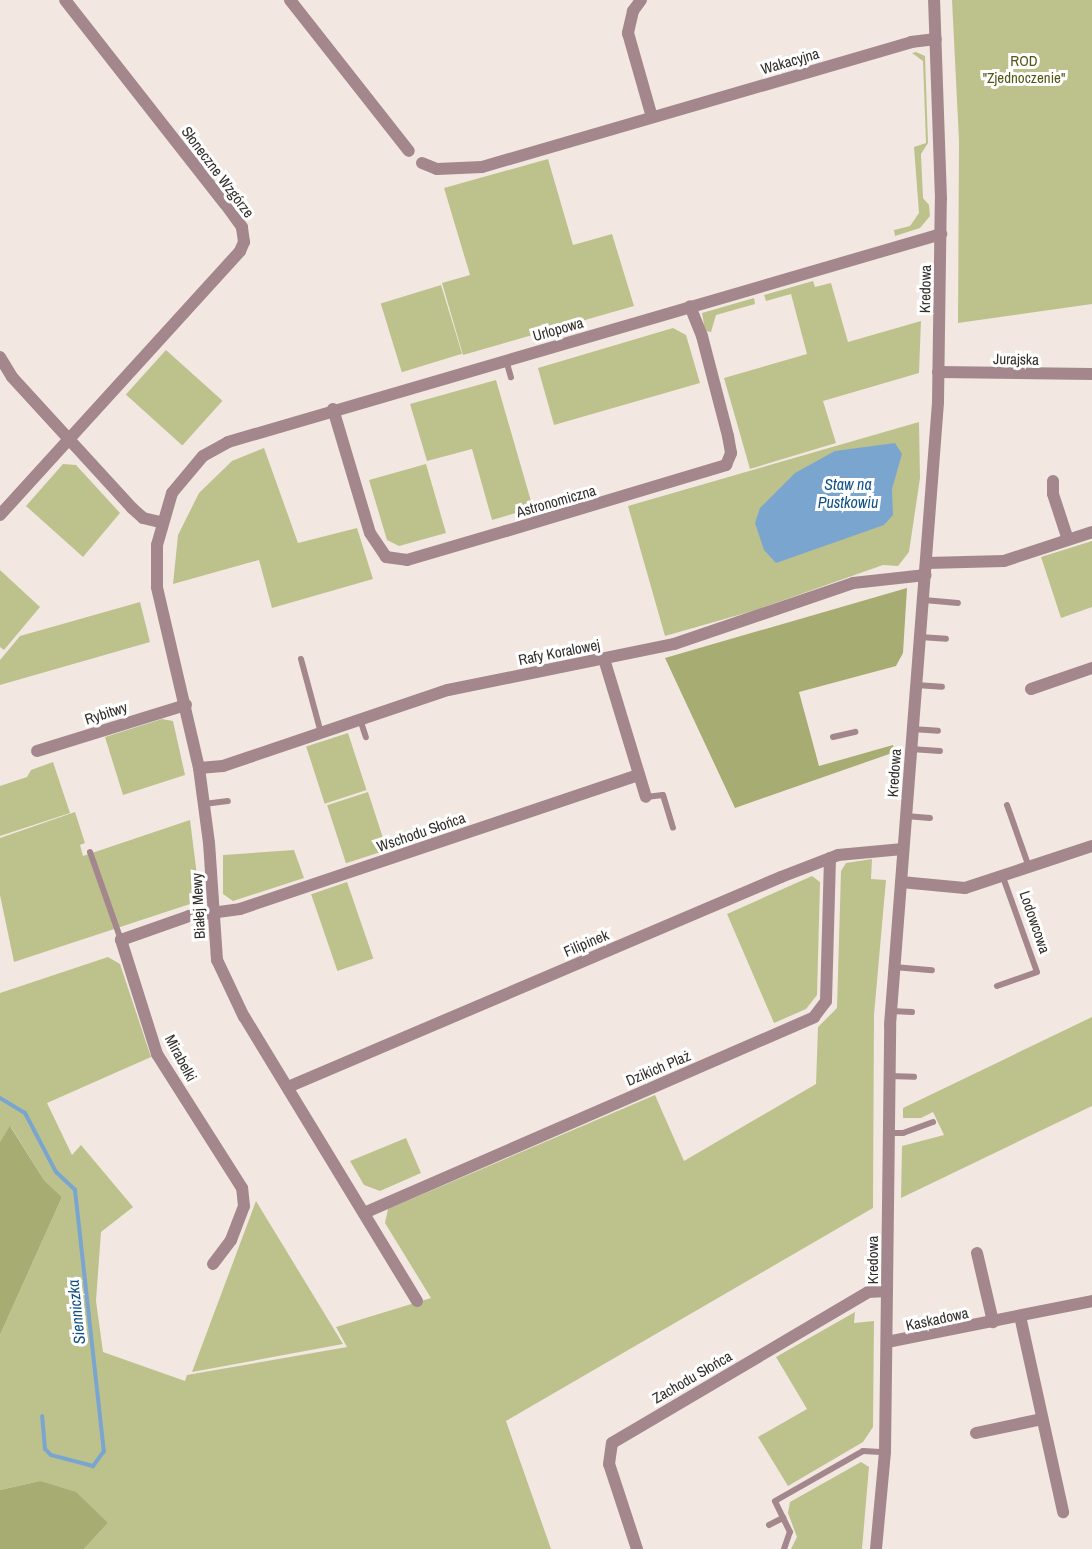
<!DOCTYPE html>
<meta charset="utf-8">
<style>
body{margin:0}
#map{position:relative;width:1092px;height:1549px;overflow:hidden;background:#f2e8e1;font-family:"Archivo Narrow",sans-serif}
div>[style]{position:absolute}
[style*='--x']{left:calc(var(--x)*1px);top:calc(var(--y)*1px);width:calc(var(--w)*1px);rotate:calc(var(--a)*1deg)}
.green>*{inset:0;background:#bdc28d;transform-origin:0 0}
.forest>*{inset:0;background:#a7ac73}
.water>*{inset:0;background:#7aa5cf}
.stream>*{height:4px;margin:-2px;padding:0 2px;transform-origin:2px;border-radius:2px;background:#7aa5cf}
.service>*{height:6px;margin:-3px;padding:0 3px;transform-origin:3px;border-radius:3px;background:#a4878c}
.minor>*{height:12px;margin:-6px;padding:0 6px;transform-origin:6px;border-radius:6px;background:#a4878c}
span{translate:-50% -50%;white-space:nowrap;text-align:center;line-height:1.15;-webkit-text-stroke:6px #fff;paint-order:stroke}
.park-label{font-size:15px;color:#535715}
.street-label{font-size:15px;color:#332f2c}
.water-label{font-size:16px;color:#0f5187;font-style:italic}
</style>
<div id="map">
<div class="green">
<div style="clip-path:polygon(952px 0,1092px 0,1092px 304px,958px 323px,959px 141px)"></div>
<div style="clip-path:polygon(916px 52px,925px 56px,928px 143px,921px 154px,923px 198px,929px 205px,930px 216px,920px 228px,895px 236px,894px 230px,910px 226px,919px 213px,914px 147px,926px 143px,923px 61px,912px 53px)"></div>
<div style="clip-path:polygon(548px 159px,573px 245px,612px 234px,634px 306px,463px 355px,442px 283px,470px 275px,444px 188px)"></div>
<div style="clip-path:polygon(813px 281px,815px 287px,831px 283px,848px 342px,921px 321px,919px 373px,823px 401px,836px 443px,750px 469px,724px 378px,807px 354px,791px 294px,766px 301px,764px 295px)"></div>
<div style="left:441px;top:285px;width:72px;height:63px;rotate:73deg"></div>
<div style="clip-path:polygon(754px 298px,755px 304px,716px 315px,711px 332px,705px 331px,702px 313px)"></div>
<div style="clip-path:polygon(673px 328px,686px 335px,700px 383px,554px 425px,538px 368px)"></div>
<div style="left:166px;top:350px;width:76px;height:60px;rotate:42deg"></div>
<div style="clip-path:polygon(496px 380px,533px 508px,492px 520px,472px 449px,427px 461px,410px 404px)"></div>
<div style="clip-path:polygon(919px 422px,920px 478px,909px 552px,898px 566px,883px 565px,756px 610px,665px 636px,628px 506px)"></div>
<div style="clip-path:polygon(264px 448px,298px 543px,357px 528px,373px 579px,272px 608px,259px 560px,173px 584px,178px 535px,199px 493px,232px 461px)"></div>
<div style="clip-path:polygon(63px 464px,76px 465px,120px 513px,83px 557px,26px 506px)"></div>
<div style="clip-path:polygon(426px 464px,446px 533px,399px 546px,387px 540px,369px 480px)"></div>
<div style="clip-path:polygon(1092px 541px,1092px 607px,1061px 618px,1041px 557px)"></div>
<div style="clip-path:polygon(0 570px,40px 607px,4px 650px,0 647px)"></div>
<div style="clip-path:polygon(140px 602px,150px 642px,0 685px,0 660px,20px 636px)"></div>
<div style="clip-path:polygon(162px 719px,173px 721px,185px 775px,123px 795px,105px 737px)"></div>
<div style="left:348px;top:733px;width:60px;height:44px;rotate:72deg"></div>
<div style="clip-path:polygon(53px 762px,70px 813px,0 836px,0 786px,27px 777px,31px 770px)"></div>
<div style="left:368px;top:792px;width:61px;height:43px;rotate:72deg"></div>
<div style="clip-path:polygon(75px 812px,85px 843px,80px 845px,83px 856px,190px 820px,199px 891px,190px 904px,14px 962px,0 895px,0 838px)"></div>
<div style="clip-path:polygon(294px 850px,304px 878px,233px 901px,223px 894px,223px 855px)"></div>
<div style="clip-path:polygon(872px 859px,871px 879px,886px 880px,874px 1015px,873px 1208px,506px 1421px,551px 1549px,84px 1549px,108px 1523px,40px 1481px,0 1490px,0 1335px,62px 1197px,44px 1180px,11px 1127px,0 1142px,0 993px,108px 957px,120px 964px,151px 1057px,47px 1103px,72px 1155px,81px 1145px,133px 1207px,101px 1232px,96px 1301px,103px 1352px,185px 1381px,187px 1375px,347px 1347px,336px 1327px,431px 1298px,385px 1223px,388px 1209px,655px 1095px,684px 1161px,816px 1084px,818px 1027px,837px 1008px,841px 871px,846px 863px)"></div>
<div style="clip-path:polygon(812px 876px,820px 882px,817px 995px,806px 1009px,774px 1023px,727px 914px)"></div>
<div style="left:347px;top:882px;width:81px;height:38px;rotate:71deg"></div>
<div style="clip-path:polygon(1092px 1017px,1092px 1106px,901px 1198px,902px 1146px,944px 1135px,933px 1112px,921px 1118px,903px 1118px,903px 1108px)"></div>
<div style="clip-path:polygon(406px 1138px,421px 1173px,380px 1191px,364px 1185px,350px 1161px)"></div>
<div style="clip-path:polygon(256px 1201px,343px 1344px,192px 1372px)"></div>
<div style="clip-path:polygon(855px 1312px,854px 1323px,874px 1321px,873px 1427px,863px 1442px,788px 1486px,758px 1437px,807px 1409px,776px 1357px)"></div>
<div style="clip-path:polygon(861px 1462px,869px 1467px,862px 1549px,791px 1549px,797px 1537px,788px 1513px,790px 1502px)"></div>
</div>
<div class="forest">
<div style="clip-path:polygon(907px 588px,903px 653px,896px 666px,799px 692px,819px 766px,893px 745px,895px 752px,735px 808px,665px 658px)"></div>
<div style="clip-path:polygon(10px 1126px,44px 1180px,62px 1197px,0 1335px,0 1142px)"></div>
<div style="clip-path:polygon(40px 1481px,76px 1492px,108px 1523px,84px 1549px,0 1549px,0 1490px)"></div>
</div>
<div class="water">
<div style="clip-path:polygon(895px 443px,902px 454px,892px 489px,893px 515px,884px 525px,776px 563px,764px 550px,755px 523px,760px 508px,795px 473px,835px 451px)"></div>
</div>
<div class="stream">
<div style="--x:0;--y:1098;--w:29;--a:31"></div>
<div style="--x:25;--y:1113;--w:67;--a:62.3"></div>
<div style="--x:56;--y:1172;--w:26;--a:43"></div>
<div style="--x:75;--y:1190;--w:263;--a:83.7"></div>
<div style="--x:104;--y:1451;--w:19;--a:126"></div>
<div style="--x:93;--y:1466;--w:43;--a:-165.3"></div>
<div style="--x:51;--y:1455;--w:8;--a:-135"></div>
<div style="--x:45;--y:1449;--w:33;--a:-95"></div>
</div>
<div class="service">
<div style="--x:506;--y:360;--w:18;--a:74"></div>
<div style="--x:924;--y:600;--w:34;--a:5"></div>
<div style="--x:920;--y:637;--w:26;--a:4"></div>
<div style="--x:301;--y:659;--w:77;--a:74.9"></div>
<div style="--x:916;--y:685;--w:26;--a:4"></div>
<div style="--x:360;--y:719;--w:19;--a:72"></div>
<div style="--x:912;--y:729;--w:26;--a:4"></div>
<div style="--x:833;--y:737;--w:23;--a:-13"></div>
<div style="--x:911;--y:749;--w:29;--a:4"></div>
<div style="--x:646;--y:797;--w:17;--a:-7"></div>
<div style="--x:663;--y:795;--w:34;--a:73"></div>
<div style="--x:204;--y:804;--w:24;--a:-7"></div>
<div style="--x:1007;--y:805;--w:66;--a:70.5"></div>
<div style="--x:906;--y:816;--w:24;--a:5"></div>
<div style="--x:90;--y:852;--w:93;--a:70.6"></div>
<div style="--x:894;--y:967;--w:38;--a:5"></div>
<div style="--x:997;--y:986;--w:42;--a:-19.3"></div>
<div style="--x:1037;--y:972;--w:101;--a:-109.7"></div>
<div style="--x:891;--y:1011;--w:21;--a:3"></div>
<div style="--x:889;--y:1076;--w:25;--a:2"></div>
<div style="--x:889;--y:1133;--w:14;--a:0"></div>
<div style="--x:903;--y:1133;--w:32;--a:-20"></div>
<div style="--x:769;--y:1525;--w:16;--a:-27"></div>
<div style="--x:784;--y:1549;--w:18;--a:-71"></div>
<div style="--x:790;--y:1532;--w:34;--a:-116"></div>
<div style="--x:775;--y:1501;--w:101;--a:-29.6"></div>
<div style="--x:863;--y:1451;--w:22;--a:3"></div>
</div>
<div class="minor">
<div style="--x:290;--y:0;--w:192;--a:51.8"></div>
<div style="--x:641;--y:0;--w:14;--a:126"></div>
<div style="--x:633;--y:11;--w:23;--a:103"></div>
<div style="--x:628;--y:33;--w:87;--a:74.1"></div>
<div style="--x:422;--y:163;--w:16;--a:22"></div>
<div style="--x:437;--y:169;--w:45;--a:-2.5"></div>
<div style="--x:482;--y:167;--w:447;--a:-16.2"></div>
<div style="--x:911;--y:42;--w:25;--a:-7"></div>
<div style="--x:0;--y:357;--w:23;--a:59"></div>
<div style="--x:12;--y:377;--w:178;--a:47.5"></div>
<div style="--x:132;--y:508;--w:15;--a:42"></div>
<div style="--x:143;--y:518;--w:18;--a:13"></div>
<div style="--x:938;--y:372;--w:154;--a:0.7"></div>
<div style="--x:333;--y:409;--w:129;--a:73.4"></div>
<div style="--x:370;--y:533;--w:29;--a:56"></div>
<div style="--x:386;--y:557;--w:21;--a:8"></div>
<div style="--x:407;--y:560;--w:103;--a:-16.3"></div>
<div style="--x:506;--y:531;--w:230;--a:-16.7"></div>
<div style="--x:726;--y:465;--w:13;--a:-67"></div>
<div style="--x:731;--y:453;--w:17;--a:-100"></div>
<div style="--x:728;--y:436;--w:103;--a:-104.6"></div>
<div style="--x:702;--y:336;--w:32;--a:-112"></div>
<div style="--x:1053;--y:481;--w:13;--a:90"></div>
<div style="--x:1053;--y:494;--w:48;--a:71.9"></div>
<div style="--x:0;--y:515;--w:357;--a:-47.7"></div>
<div style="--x:240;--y:251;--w:10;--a:-66"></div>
<div style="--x:244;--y:242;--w:15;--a:-98"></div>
<div style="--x:242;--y:227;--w:29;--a:-126"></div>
<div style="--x:225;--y:204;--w:259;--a:-128.1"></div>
<div style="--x:927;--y:563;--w:77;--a:-1.5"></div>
<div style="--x:1004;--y:561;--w:93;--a:-18.2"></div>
<div style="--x:604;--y:659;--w:144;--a:73.1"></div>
<div style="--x:1031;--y:689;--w:65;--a:-19"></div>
<div style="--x:37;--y:751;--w:156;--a:-17.2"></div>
<div style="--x:199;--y:768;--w:24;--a:-5"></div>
<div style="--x:223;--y:766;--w:237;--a:-18.7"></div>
<div style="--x:448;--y:690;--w:231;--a:-11.5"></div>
<div style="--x:674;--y:644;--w:189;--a:-18.8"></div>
<div style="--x:853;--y:583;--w:73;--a:-6.3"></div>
<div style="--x:901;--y:882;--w:64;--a:5.4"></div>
<div style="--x:965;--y:888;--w:134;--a:-18.3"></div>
<div style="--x:288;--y:1087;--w:536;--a:-23.07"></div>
<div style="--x:781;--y:877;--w:61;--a:-21.1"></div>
<div style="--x:838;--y:855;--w:65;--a:-5.3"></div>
<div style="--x:364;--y:1213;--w:491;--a:-23.5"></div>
<div style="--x:814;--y:1017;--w:20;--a:-53"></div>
<div style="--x:826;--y:1001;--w:143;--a:-88.4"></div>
<div style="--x:977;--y:1253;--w:71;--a:76.9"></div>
<div style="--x:213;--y:1264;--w:30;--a:-53"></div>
<div style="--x:231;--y:1240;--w:36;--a:-69"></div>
<div style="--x:244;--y:1206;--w:18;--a:-96"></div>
<div style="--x:242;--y:1188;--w:159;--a:-122.4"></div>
<div style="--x:157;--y:1054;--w:120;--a:-107.5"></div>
<div style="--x:121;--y:940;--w:72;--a:-19.4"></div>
<div style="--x:189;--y:916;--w:51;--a:-7.8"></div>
<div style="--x:240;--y:909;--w:421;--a:-18.6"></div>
<div style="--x:417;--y:1301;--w:333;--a:-121.3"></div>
<div style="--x:244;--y:1017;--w:63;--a:-115.3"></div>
<div style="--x:217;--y:960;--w:117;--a:-93.9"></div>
<div style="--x:209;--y:843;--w:76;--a:-97.6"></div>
<div style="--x:199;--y:768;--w:186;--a:-103.1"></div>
<div style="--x:157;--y:587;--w:42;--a:-90"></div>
<div style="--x:157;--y:545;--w:54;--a:-73.9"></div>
<div style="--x:172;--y:493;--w:48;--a:-50"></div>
<div style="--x:203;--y:456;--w:29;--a:-29"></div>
<div style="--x:228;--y:442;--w:743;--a:-16.26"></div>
<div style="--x:1020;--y:1316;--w:201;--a:77.6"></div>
<div style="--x:887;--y:1342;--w:209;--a:-11.3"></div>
<div style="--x:976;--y:1433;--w:67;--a:-12"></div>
<div style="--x:637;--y:1549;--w:89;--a:-108.2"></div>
<div style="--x:609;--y:1464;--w:21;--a:-82"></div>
<div style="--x:612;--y:1443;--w:297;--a:-30.5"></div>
<div style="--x:868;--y:1292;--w:19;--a:-3"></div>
<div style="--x:876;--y:1549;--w:97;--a:-84.7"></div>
<div style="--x:885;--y:1452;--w:427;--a:-89.3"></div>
<div style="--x:890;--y:1025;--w:625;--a:-85.59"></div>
<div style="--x:938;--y:402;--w:203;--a:-89.2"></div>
<div style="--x:941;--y:199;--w:199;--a:-92"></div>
</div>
<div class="park-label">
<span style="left:1024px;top:69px">ROD<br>"Zjednoczenie"</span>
</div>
<div class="street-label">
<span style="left:790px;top:61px;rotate:-16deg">Wakacyjna</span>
<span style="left:218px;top:172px;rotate:53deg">Słoneczne Wzgórze</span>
<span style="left:925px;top:289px;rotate:-89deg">Kredowa</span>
<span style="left:558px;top:329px;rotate:-16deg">Urlopowa</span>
<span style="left:1016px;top:359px;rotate:1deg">Jurajska</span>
<span style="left:556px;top:501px;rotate:-16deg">Astronomiczna</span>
<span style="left:559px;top:652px;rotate:-11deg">Rafy Koralowej</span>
<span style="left:106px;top:713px;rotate:-18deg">Rybitwy</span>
<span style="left:894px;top:773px;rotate:-86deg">Kredowa</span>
<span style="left:421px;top:832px;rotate:-19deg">Wschodu Słońca</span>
<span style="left:198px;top:906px;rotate:-93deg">Białej Mewy</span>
<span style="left:1035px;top:922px;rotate:71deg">Lodowcowa</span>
<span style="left:586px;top:943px;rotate:-23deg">Filipinek</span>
<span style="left:181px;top:1058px;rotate:62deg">Mirabelki</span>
<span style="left:658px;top:1068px;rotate:-23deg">Dzikich Plaż</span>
<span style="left:873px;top:1260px;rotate:-90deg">Kredowa</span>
<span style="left:937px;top:1319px;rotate:-12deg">Kaskadowa</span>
<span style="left:692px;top:1377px;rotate:-30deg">Zachodu Słońca</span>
</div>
<div class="water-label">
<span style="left:848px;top:493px">Staw na<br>Pustkowiu</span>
<span style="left:76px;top:1312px;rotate:-96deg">Sienniczka</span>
</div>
</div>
